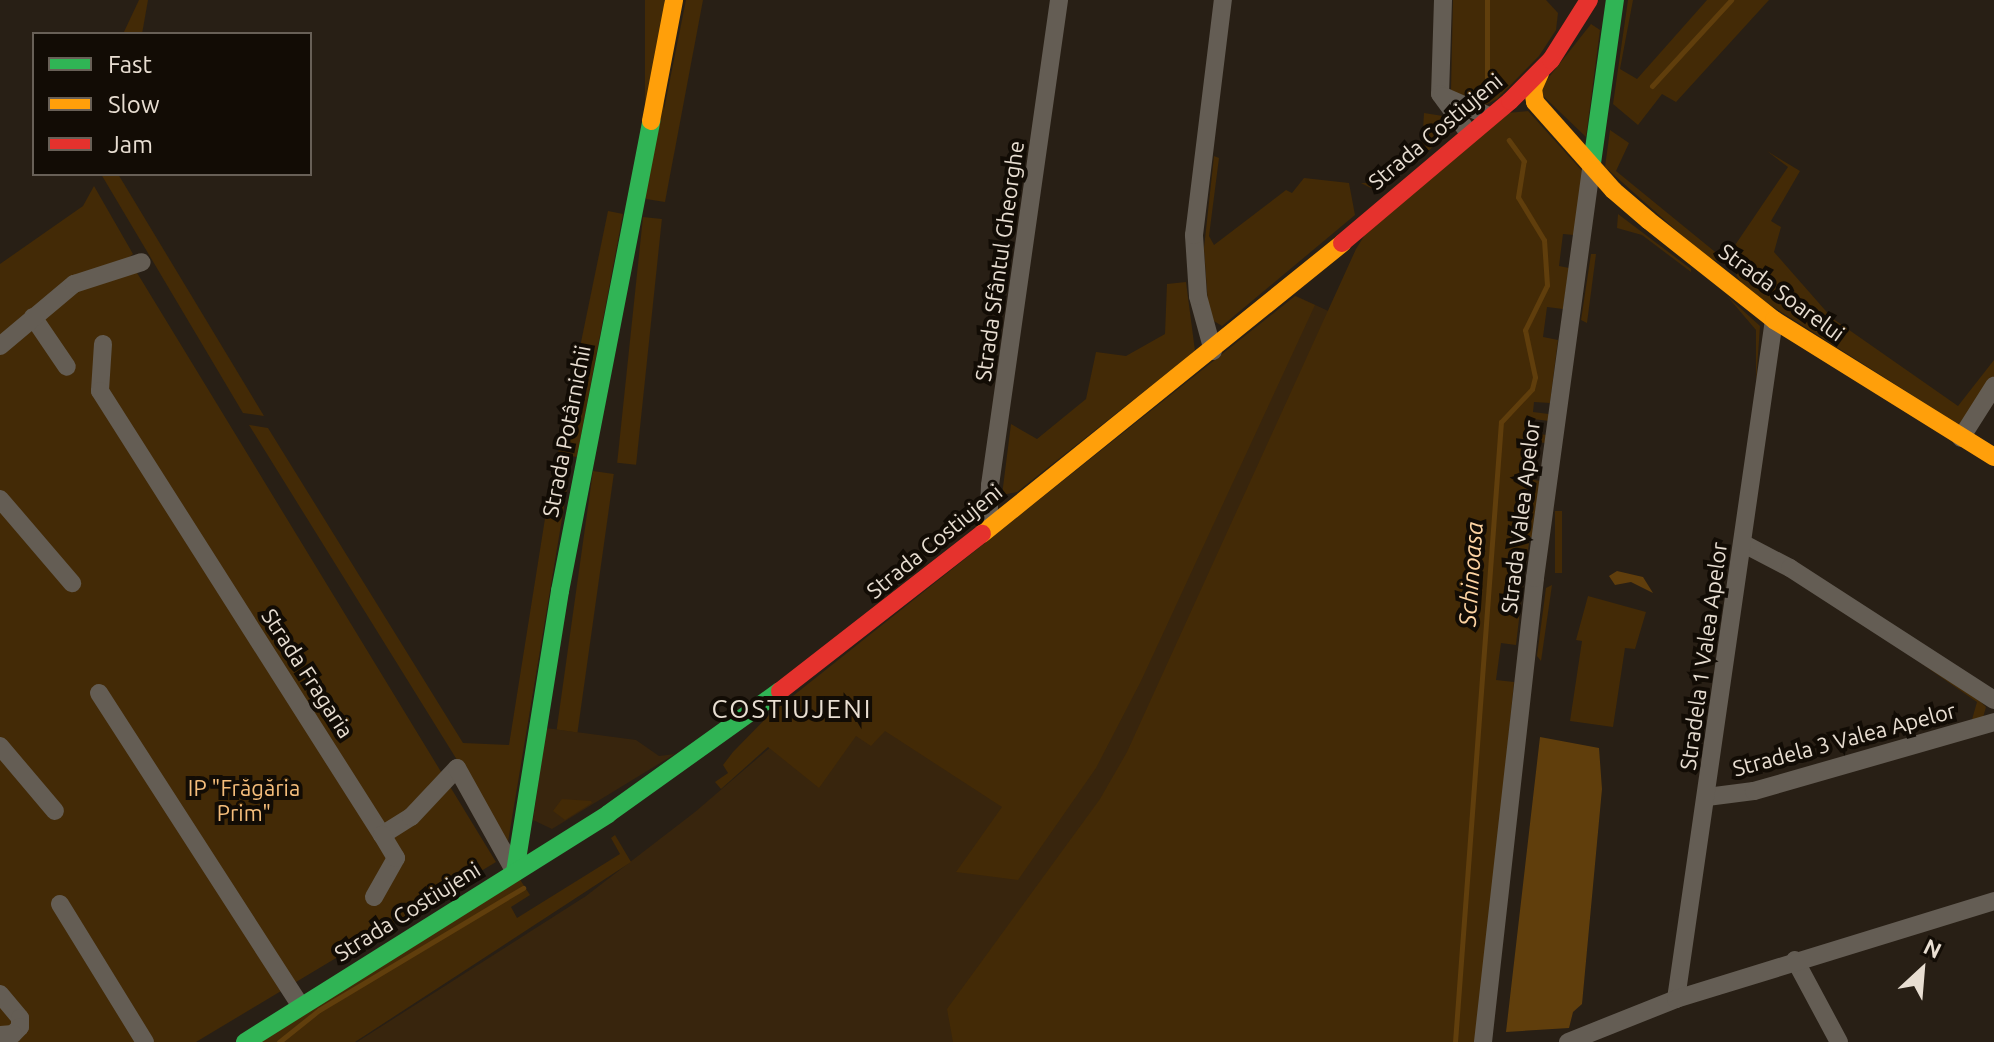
<!DOCTYPE html>
<meta charset="utf-8">
<style>
body{margin:0}
#map{position:relative;width:1994px;height:1042px;overflow:hidden;background:#281f15;font-family:Ubuntu,sans-serif}
div>[style]{position:absolute}
[style*='--x']{left:calc(var(--x)*1px);top:calc(var(--y)*1px);width:calc(var(--w)*1px);rotate:calc(var(--a)*1deg)}
.built>*{inset:0;background:#38250d}
.green>*{inset:0;background:#432a06;transform-origin:0 0}
.water>*{inset:0;background:#603e0c}
.stream>*{height:5px;margin:-2.5px;padding:0 2.5px;transform-origin:2.5px;border-radius:2.5px;background:#603e0c}
.street>*{height:18px;margin:-9px;padding:0 9px;transform-origin:9px;border-radius:9px;background:#645d54}
.fast>*{height:18px;margin:-9px;padding:0 9px;transform-origin:9px;border-radius:9px;background:#30b455}
.slow>*{height:18px;margin:-9px;padding:0 9px;transform-origin:9px;border-radius:9px;background:#ff9f0a}
.jam>*{height:18px;margin:-9px;padding:0 9px;transform-origin:9px;border-radius:9px;background:#e5322d}
span{translate:-50% -50%;white-space:nowrap;text-align:center;line-height:1.15;-webkit-text-stroke:8px #120c05;paint-order:stroke}
.street-label{font-size:22px;color:#e8ded2}
.park-label{font-size:22px;color:#f6be7b}
.water-label{font-size:24px;color:#fed4a3;font-style:italic}
.quarter-label{font-size:26px;color:#e8ded2;letter-spacing:2px}
.legend{position:absolute;left:32px;top:32px;width:280px;height:144px;box-sizing:border-box;background:#120c05;border:2px solid #686057;margin:0;padding:10px 14px;list-style:none;font-size:24px;color:#e8ded2}
.legend li{display:flex;align-items:center;gap:16px;height:40px}
.legend b{width:40px;border:2px solid #686057}
.north{position:absolute;left:1882px;top:930px;width:80px;height:80px;-webkit-text-stroke:6px #120c05;paint-order:stroke;rotate:26deg;font-size:22px;font-weight:700;line-height:32px;text-align:center;color:#e8ded2}
.north::after{content:'';display:block;margin:auto;width:28px;height:36px;background:#e8ded2;clip-path:polygon(50% 0,100% 100%,50% 72%,0 100%)}
</style>
<div id="map">
<div class="built">
<div style="clip-path:polygon(1296px 296px,1492px 387px,1439px 1042px,357px 1042px,586px 896px,695px 812px)"></div>
<div style="clip-path:polygon(546px 728px,636px 740px,659px 756px,675px 754px,552px 829px,533px 820px)"></div>
</div>
<div class="green">
<div style="clip-path:polygon(139px 0,148px 0,142px 34px,123px 34px)"></div>
<div style="left:645px;top:0;width:19px;height:198px"></div>
<div style="clip-path:polygon(686px 0,703px 0,665px 202px,646px 199px)"></div>
<div style="clip-path:polygon(1453px 0,1546px 0,1558px 13px,1556px 30px,1539px 56px,1497px 99px,1481px 107px,1451px 90px)"></div>
<div style="clip-path:polygon(1628px 0,1633px 0,1620px 69px,1637px 79px,1707px 0,1769px 0,1676px 102px,1662px 94px,1638px 125px,1613px 104px)"></div>
<div style="clip-path:polygon(1591px 24px,1600px 30px,1586px 137px,1538px 91px)"></div>
<div style="clip-path:polygon(1528px 111px,1584px 173px,1574px 235px,1563px 234px,1559px 266px,1569px 268px,1563px 309px,1547px 307px,1543px 337px,1558px 340px,1550px 403px,1534px 402px,1533px 412px,1549px 414px,1549px 421px,1533px 419px,1531px 433px,1547px 435px,1546px 443px,1525px 441px,1520px 478px,1541px 481px,1535px 537px,1530px 537px,1526px 563px,1512px 567px,1510px 583px,1523px 585px,1516px 645px,1501px 643px,1496px 680px,1514px 682px,1478px 1042px,953px 1042px,947px 1009px,1100px 799px,1127px 752px,1356px 249px,1366px 233px,1507px 113px)"></div>
<div style="clip-path:polygon(1424px 113px,1443px 116px,1452px 131px,1379px 192px,1361px 183px,1370px 183px,1422px 145px)"></div>
<div style="clip-path:polygon(1610px 130px,1629px 143px,1616px 171px,1725px 260px,1788px 167px,1767px 151px,1800px 171px,1771px 221px,1781px 227px,1774px 252px,1832px 318px,1958px 406px,1994px 360px,1994px 381px,1961px 426px,1745px 289px,1731px 267px,1705px 256px,1605px 167px)"></div>
<div style="clip-path:polygon(1214px 156px,1219px 158px,1209px 236px,1214px 245px,1286px 190px,1292px 193px,1304px 178px,1349px 183px,1355px 215px,1222px 326px,1209px 318px,1204px 248px)"></div>
<div style="clip-path:polygon(101px 174px,118px 174px,264px 416px,243px 413px)"></div>
<div style="clip-path:polygon(94px 186px,133px 254px,128px 258px,496px 862px,196px 1042px,0 1042px,0 264px,83px 206px)"></div>
<div style="clip-path:polygon(608px 211px,623px 214px,577px 457px,558px 454px)"></div>
<div style="clip-path:polygon(1618px 214px,1691px 269px,1691px 272px,1642px 235px,1617px 228px)"></div>
<div style="left:643px;top:217px;width:19px;height:247px;rotate:6deg"></div>
<div style="clip-path:polygon(1591px 254px,1596px 254px,1587px 323px,1581px 320px)"></div>
<div style="clip-path:polygon(1186px 282px,1195px 351px,1017px 492px,1002px 495px,1011px 424px,1037px 439px,1086px 399px,1096px 352px,1126px 356px,1165px 334px,1167px 284px)"></div>
<div style="clip-path:polygon(1295px 296px,1315px 305px,1141px 681px,1096px 768px,1018px 880px,956px 872px,1002px 807px,885px 731px,871px 746px,856px 736px,819px 788px,768px 747px,721px 789px,715px 782px,728px 773px,723px 765px,733px 752px,769px 715px)"></div>
<div style="clip-path:polygon(1727px 296px,1760px 326px,1756px 383px,1756px 330px)"></div>
<div style="clip-path:polygon(249px 425px,268px 428px,463px 743px,509px 745px,554px 462px,571px 465px,508px 842px)"></div>
<div style="left:593px;top:471px;width:21px;height:261px;rotate:8deg"></div>
<div style="left:1555px;top:511px;width:7px;height:62px"></div>
<div style="clip-path:polygon(1552px 585px,1541px 661px,1537px 656px,1546px 588px)"></div>
<div style="clip-path:polygon(1588px 596px,1646px 612px,1635px 649px,1625px 648px,1613px 727px,1570px 721px,1582px 641px,1576px 640px)"></div>
<div style="clip-path:polygon(1919px 662px,1980px 701px,1986px 707px,1982px 721px,1971px 723px,1977px 702px)"></div>
<div style="clip-path:polygon(562px 799px,591px 801px,592px 803px,565px 820px,553px 811px)"></div>
<div style="clip-path:polygon(615px 835px,631px 862px,355px 1042px,257px 1042px,519px 878px,530px 895px,511px 907px,517px 918px,620px 854px,611px 838px)"></div>
</div>
<div class="water">
<div style="clip-path:polygon(1617px 571px,1643px 577px,1653px 593px,1631px 582px,1615px 585px,1609px 576px)"></div>
<div style="clip-path:polygon(1540px 737px,1599px 748px,1602px 789px,1582px 1004px,1573px 1012px,1569px 1028px,1506px 1032px)"></div>
</div>
<div class="stream">
<div style="--x:1652;--y:86;--w:117;--a:-47.4"></div>
<div style="--x:1487;--y:88;--w:88;--a:-90"></div>
<div style="--x:279;--y:1042;--w:51;--a:-38.7"></div>
<div style="--x:319;--y:1010;--w:238;--a:-30.9"></div>
<div style="--x:1455;--y:1042;--w:622;--a:-85.76"></div>
<div style="--x:1501;--y:422;--w:45;--a:-46.8"></div>
<div style="--x:1532;--y:389;--w:12;--a:-76"></div>
<div style="--x:1535;--y:377;--w:48;--a:-102"></div>
<div style="--x:1525;--y:330;--w:50;--a:-63.9"></div>
<div style="--x:1547;--y:285;--w:45;--a:-93.8"></div>
<div style="--x:1544;--y:240;--w:50;--a:-121.2"></div>
<div style="--x:1518;--y:197;--w:36;--a:-81"></div>
<div style="--x:1524;--y:161;--w:26;--a:-126"></div>
</div>
<div class="street">
<div style="--x:1443;--y:0;--w:94;--a:91.8"></div>
<div style="--x:1440;--y:94;--w:47;--a:53.6"></div>
<div style="--x:1443;--y:96;--w:50;--a:23.5"></div>
<div style="--x:33;--y:317;--w:60;--a:55.8"></div>
<div style="--x:103;--y:344;--w:47;--a:93.7"></div>
<div style="--x:100;--y:391;--w:526;--a:57.58"></div>
<div style="--x:382;--y:835;--w:34;--a:-32"></div>
<div style="--x:411;--y:817;--w:67;--a:-46.8"></div>
<div style="--x:457;--y:768;--w:119;--a:60.9"></div>
<div style="--x:0;--y:346;--w:97;--a:-40"></div>
<div style="--x:74;--y:284;--w:71;--a:-17.9"></div>
<div style="--x:1213;--y:351;--w:57;--a:-105.3"></div>
<div style="--x:1198;--y:296;--w:61;--a:-93.8"></div>
<div style="--x:1194;--y:235;--w:237;--a:-83"></div>
<div style="--x:1961;--y:438;--w:62;--a:-57.6"></div>
<div style="--x:0;--y:499;--w:111;--a:49.4"></div>
<div style="--x:988;--y:528;--w:43;--a:-87.3"></div>
<div style="--x:990;--y:485;--w:490;--a:-81.9"></div>
<div style="--x:1744;--y:544;--w:52;--a:27.6"></div>
<div style="--x:1790;--y:568;--w:243;--a:32.9"></div>
<div style="--x:99;--y:693;--w:371;--a:57.2"></div>
<div style="--x:0;--y:746;--w:85;--a:49.8"></div>
<div style="--x:1707;--y:797;--w:47;--a:-7.3"></div>
<div style="--x:1754;--y:791;--w:250;--a:-16"></div>
<div style="--x:374;--y:897;--w:45;--a:-60.6"></div>
<div style="--x:396;--y:858;--w:27;--a:-121"></div>
<div style="--x:60;--y:904;--w:162;--a:58.4"></div>
<div style="--x:1795;--y:960;--w:93;--a:61.8"></div>
<div style="--x:0;--y:994;--w:31;--a:50"></div>
<div style="--x:20;--y:1018;--w:9;--a:90"></div>
<div style="--x:20;--y:1027;--w:10;--a:135"></div>
<div style="--x:13;--y:1034;--w:13;--a:176"></div>
<div style="--x:1676;--y:999;--w:686;--a:-81.79"></div>
<div style="--x:1483;--y:1042;--w:467;--a:-83.6"></div>
<div style="--x:1535;--y:578;--w:419;--a:-82.2"></div>
<div style="--x:1568;--y:1042;--w:116;--a:-21.7"></div>
<div style="--x:1676;--y:999;--w:333;--a:-17.1"></div>
</div>
<div class="fast">
<div style="--x:1592;--y:163;--w:165;--a:-82"></div>
<div style="--x:515;--y:872;--w:285;--a:-80.9"></div>
<div style="--x:560;--y:591;--w:479;--a:-79"></div>
<div style="--x:245;--y:1042;--w:429;--a:-32.1"></div>
<div style="--x:608;--y:814;--w:211;--a:-35.6"></div>
</div>
<div class="slow">
<div style="--x:1540;--y:73;--w:17;--a:114"></div>
<div style="--x:1533;--y:89;--w:13;--a:81"></div>
<div style="--x:1535;--y:102;--w:118;--a:48.4"></div>
<div style="--x:1613;--y:190;--w:46;--a:40.6"></div>
<div style="--x:1648;--y:220;--w:161;--a:38.4"></div>
<div style="--x:1774;--y:320;--w:259;--a:31.9"></div>
<div style="--x:651;--y:121;--w:123;--a:-79.2"></div>
<div style="--x:982;--y:534;--w:463;--a:-38.9"></div>
</div>
<div class="jam">
<div style="--x:1342;--y:243;--w:220;--a:-40.2"></div>
<div style="--x:1510;--y:101;--w:58;--a:-45"></div>
<div style="--x:1551;--y:60;--w:71;--a:-57.7"></div>
<div style="--x:780;--y:691;--w:256;--a:-37.9"></div>
</div>
<div class="street-label">
<span style="left:1435px;top:131px;rotate:-40deg">Strada Costiujeni</span>
<span style="left:999px;top:261px;rotate:-82deg">Strada Sfântul Gheorghe</span>
<span style="left:1782px;top:292px;rotate:36deg">Strada Soarelui</span>
<span style="left:566px;top:431px;rotate:-79deg">Strada Potârnichii</span>
<span style="left:1520px;top:517px;rotate:-83deg">Strada Valea Apelor</span>
<span style="left:934px;top:541px;rotate:-39deg">Strada Costiujeni</span>
<span style="left:1703px;top:656px;rotate:-82deg">Stradela 1 Valea Apelor</span>
<span style="left:308px;top:673px;rotate:57deg">Strada Fragaria</span>
<span style="left:1844px;top:739px;rotate:-15deg">Stradela 3 Valea Apelor</span>
<span style="left:407px;top:911px;rotate:-32deg">Strada Costiujeni</span>
</div>
<div class="park-label">
<span style="left:244px;top:800px">IP "Frăgăria<br>Prim"</span>
</div>
<div class="water-label">
<span style="left:1471px;top:574px;rotate:-86deg">Schinoasa</span>
</div>
<div class="quarter-label">
<span style="left:792px;top:709px">COSTIUJENI</span>
</div>
<ul class="legend">
<li><b style="height:10px;background:#30b455"></b>Fast</li>
<li><b style="height:10px;background:#ff9f0a"></b>Slow</li>
<li><b style="height:10px;background:#e5322d"></b>Jam</li>
</ul>
<div class="north">N</div>
</div>
